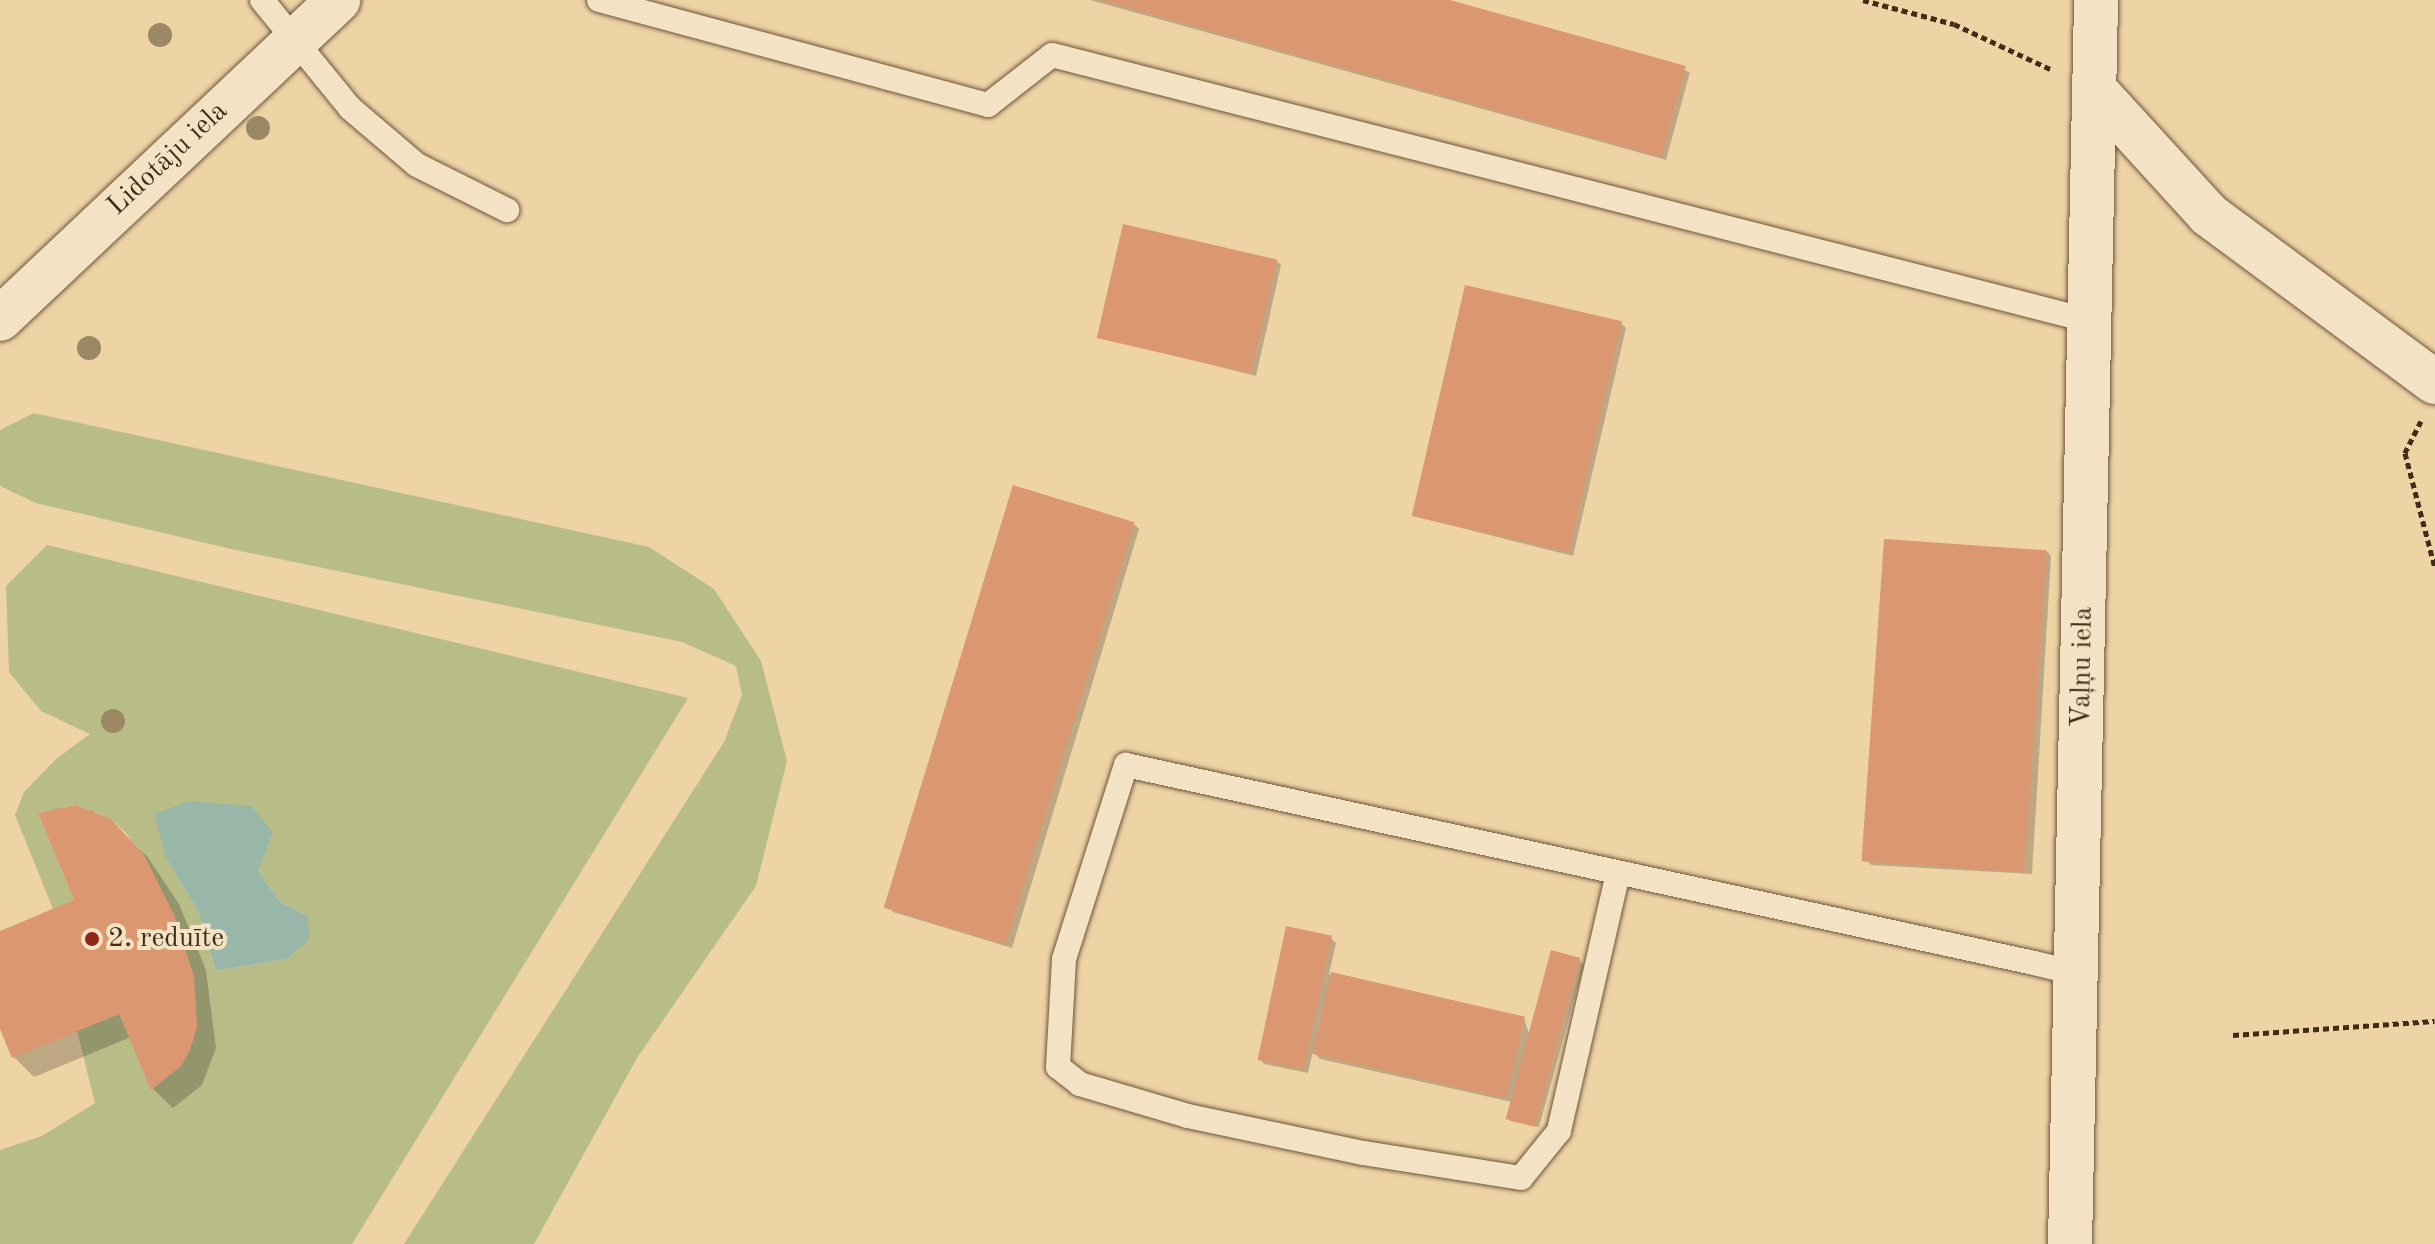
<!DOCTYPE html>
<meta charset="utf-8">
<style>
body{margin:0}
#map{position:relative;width:2435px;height:1244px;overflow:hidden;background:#eed3a5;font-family:"Old Standard TT",serif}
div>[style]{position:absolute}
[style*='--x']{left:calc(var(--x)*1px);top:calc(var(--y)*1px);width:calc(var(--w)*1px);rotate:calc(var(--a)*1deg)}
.green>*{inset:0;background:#b8bc87}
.water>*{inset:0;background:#99b7a9}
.shadow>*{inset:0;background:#0003}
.building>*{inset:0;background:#da9770;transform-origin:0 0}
.path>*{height:5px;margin-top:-2.5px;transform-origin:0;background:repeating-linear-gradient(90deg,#3f2d18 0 6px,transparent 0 10px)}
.roads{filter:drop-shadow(0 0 2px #6b563b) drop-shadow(0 0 2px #6b563b)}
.service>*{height:24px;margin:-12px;padding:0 12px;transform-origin:12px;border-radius:12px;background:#f4e2c4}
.minor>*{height:44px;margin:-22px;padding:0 22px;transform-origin:22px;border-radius:22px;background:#f4e2c4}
.trees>*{width:24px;height:24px;margin:-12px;border-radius:50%;background:#9b8864}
.dots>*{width:22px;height:22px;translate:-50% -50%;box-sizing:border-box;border:4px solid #f4e2c4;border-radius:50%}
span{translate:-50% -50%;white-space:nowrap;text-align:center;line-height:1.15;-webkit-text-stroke:8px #f4e2c4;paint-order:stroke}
.street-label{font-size:28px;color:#3f2d18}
.poi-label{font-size:28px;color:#3f2d18}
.left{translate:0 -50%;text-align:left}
</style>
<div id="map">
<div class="green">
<div style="clip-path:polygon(34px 413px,649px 547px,714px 589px,761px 661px,787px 761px,756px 886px,637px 1058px,534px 1244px,404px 1244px,724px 742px,742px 695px,736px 666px,682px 642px,231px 549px,36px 503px,0 486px,0 430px)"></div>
<div style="clip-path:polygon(evenodd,47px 545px,688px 698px,352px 1244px,0 1244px,0 1150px,42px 1136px,95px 1103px,77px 1031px,119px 1014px,152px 1089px,182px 1065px,197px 1027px,194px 977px,174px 915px,127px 834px,111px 819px,76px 805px,38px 813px,74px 900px,53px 909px,15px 815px,24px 792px,56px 759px,90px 734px,41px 711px,9px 672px,6px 586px,47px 545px,166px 858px,258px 871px,280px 902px,308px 916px,286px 959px,216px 971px,198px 911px,166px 858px)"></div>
</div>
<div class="water">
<div style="clip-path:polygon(190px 801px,251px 806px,273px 832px,258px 871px,280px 902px,308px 916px,309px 940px,286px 959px,216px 971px,198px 911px,166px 858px,154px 814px)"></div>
</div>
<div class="shadow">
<div style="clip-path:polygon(1090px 0,1443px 0,1690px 72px,1666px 160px)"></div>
<div style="clip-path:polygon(1276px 260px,1281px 265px,1256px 376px,1100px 337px)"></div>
<div style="clip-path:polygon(1621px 323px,1626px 328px,1573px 556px,1414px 516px)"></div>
<div style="clip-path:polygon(1134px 524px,1139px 529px,1012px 948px,893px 912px,888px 907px)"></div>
<div style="clip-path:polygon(2047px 551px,2051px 556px,2032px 874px,1871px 865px,1867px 860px)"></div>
<div style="clip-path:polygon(58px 808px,93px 811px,147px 856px,179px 904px,206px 970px,216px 1048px,202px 1085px,173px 1108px,153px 1089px,131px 1037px,34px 1077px,14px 1057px,0 1023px,0 933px,76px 902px,40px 815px)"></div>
<div style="clip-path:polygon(1331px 938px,1336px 943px,1329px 974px,1524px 1018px,1530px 1037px,1579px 960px,1584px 964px,1539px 1127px,1510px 1121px,1512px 1102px,1320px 1059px,1313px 1051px,1308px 1073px,1264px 1064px,1260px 1059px)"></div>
</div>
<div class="building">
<div style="clip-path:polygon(1101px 0,1450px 0,1686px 66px,1661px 157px)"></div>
<div style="left:1123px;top:224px;width:158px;height:117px;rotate:13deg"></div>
<div style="left:1465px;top:285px;width:161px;height:237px;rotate:13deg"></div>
<div style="left:1013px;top:485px;width:127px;height:442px;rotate:17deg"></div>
<div style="left:1884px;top:539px;width:163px;height:323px;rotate:4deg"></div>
<div style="clip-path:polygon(76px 805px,111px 819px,144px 855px,174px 915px,194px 977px,197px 1027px,191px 1047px,182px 1065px,151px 1090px,119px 1014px,12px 1058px,0 1029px,0 931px,74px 900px,38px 813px)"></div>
<div style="left:1286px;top:926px;width:47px;height:137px;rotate:12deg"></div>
<div style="left:1551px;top:950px;width:30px;height:175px;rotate:15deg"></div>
<div style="left:1331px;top:972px;width:199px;height:84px;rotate:13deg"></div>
</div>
<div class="path">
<div style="--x:1863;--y:0;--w:94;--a:14.8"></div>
<div style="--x:1954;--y:24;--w:108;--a:25.1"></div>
<div style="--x:2421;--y:421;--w:36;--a:117"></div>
<div style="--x:2405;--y:453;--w:119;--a:75.4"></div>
<div style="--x:2233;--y:1035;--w:202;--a:-4"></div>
</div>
<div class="roads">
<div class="service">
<div style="--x:262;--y:0;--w:139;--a:50.8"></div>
<div style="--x:350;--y:108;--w:88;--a:40.4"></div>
<div style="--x:417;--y:165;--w:101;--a:26.6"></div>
<div style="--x:599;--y:0;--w:403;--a:15.1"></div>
<div style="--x:988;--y:105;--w:81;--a:-38"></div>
<div style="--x:1052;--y:55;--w:1073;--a:14.36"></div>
<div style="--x:1618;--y:873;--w:265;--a:102.9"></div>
<div style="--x:1559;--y:1131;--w:60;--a:129"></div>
<div style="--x:1521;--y:1178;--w:160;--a:-171"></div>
<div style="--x:1363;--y:1153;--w:179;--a:-168.1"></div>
<div style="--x:1188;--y:1116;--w:113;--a:-163.5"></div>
<div style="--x:1080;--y:1084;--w:28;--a:-142"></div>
<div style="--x:1058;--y:1067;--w:108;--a:-86.8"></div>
<div style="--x:1064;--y:959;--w:204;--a:-72.3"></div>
<div style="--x:1126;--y:765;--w:929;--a:12.3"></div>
<div style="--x:2034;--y:963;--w:43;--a:13.4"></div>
</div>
<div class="minor">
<div style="--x:2095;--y:90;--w:169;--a:47.6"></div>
<div style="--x:2209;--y:215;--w:281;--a:36.5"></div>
<div style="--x:0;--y:319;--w:465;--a:-43.3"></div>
<div style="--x:2070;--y:1244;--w:1244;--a:-88.8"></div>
</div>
</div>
<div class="trees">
<div style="left:160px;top:35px"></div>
<div style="left:258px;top:128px"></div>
<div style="left:89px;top:348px"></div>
<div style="left:113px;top:721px"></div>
</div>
<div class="dots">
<div style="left:92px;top:939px;background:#8f2418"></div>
</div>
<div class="street-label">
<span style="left:168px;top:159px;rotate:-43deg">Lidotāju iela</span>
<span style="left:2083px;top:667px;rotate:-89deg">Vaļņu iela</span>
</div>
<div class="poi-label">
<span class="left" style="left:108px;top:939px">2. reduīte</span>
</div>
</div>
